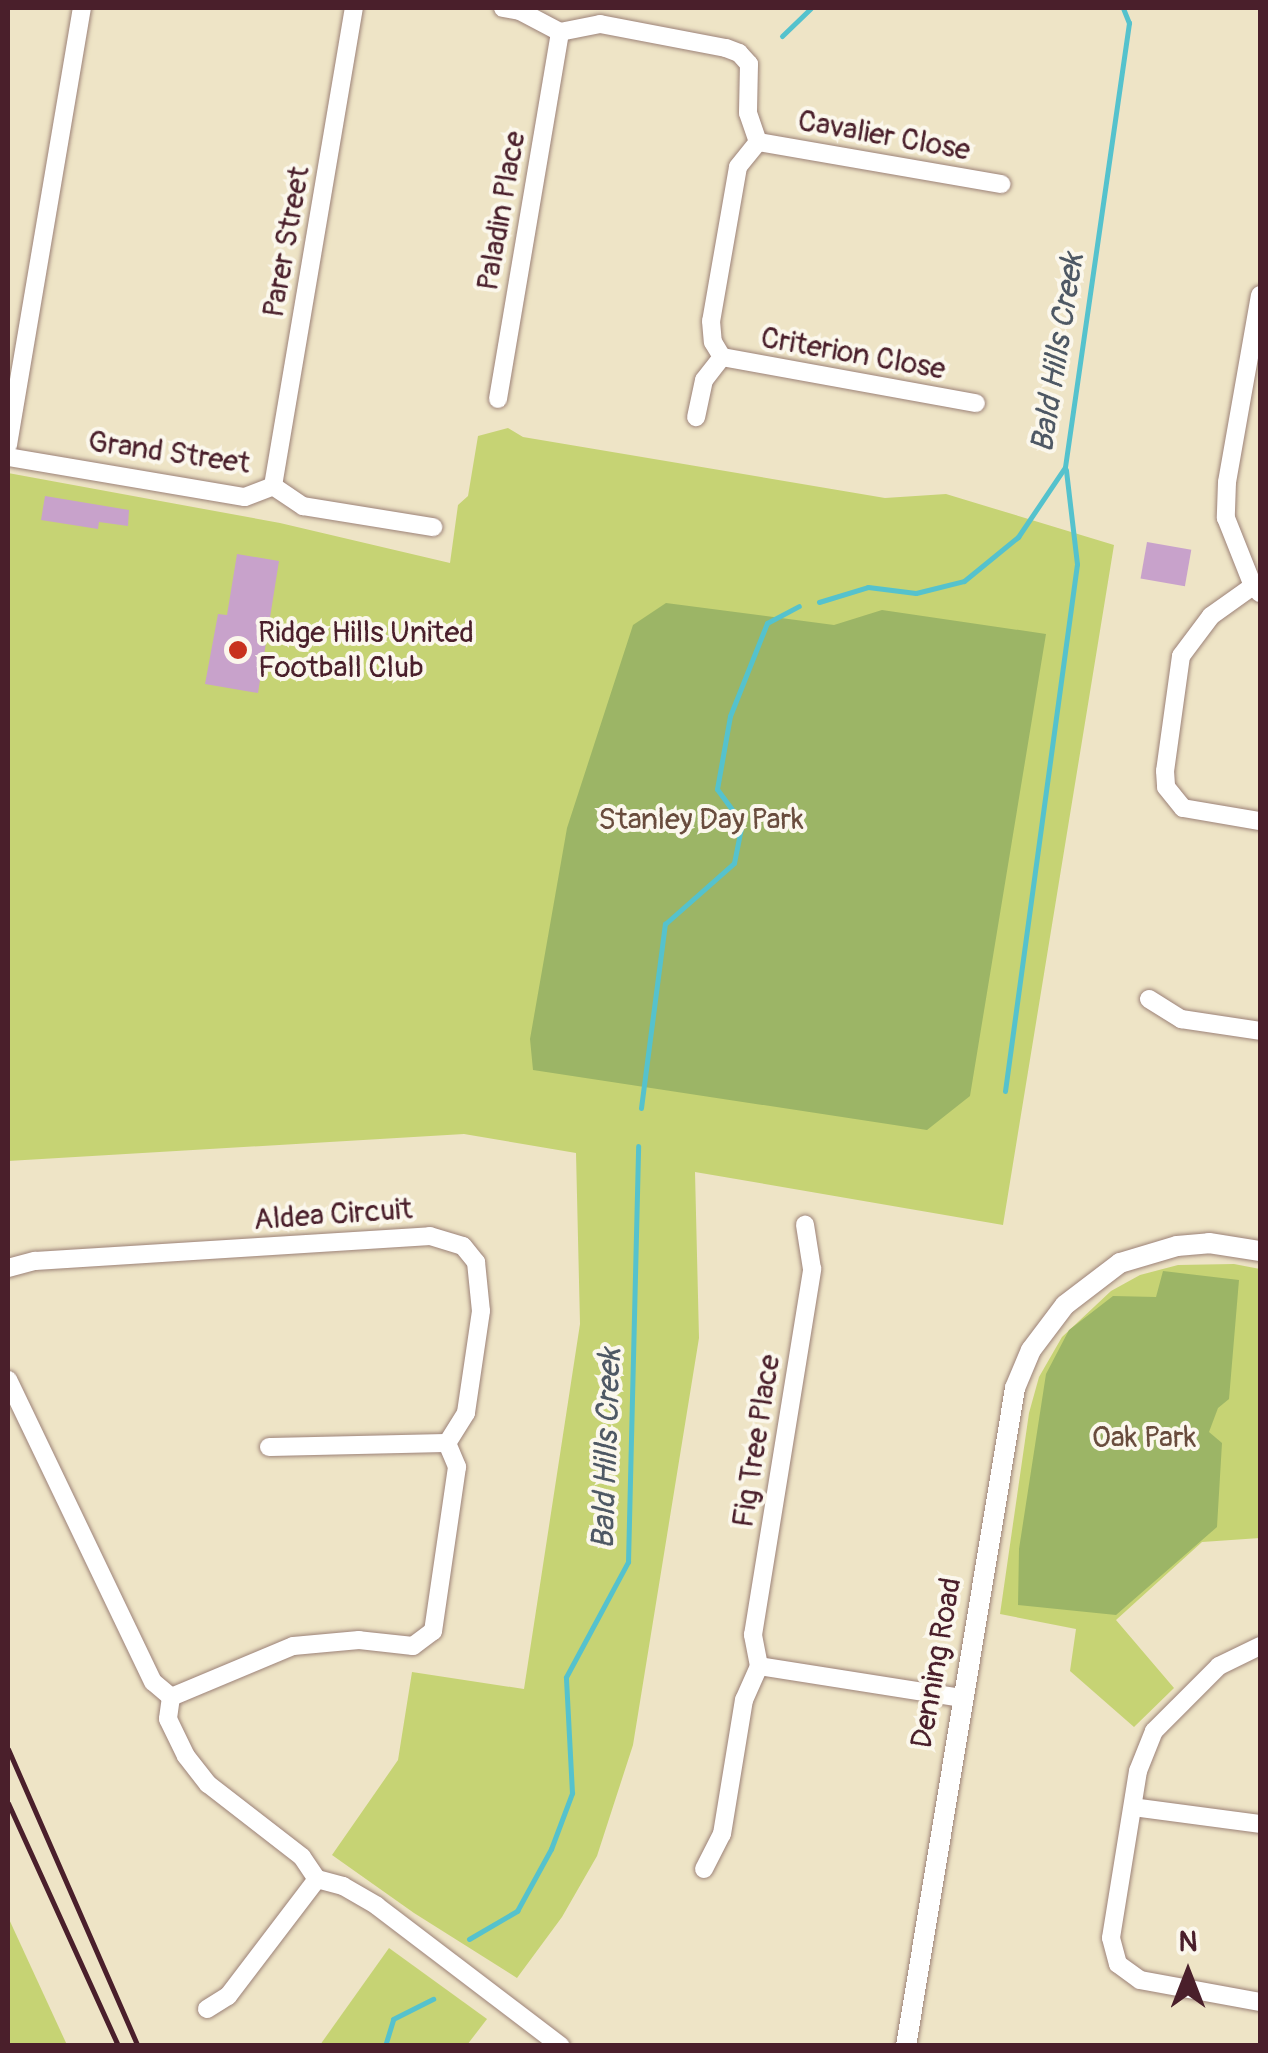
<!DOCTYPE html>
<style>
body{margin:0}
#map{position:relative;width:1268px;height:2053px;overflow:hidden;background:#eee4c6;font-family:Pangolin,sans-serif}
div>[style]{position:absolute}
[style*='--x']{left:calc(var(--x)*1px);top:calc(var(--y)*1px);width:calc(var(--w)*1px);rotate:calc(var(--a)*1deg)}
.green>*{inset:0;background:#c6d374}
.forest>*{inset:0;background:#9cb566}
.stream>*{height:5px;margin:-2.5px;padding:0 2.5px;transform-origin:2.5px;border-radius:2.5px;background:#55c2cd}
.building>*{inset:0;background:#c8a2cb;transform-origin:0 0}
.roads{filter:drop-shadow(0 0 2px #9c8278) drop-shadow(0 0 2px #9c8278)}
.minor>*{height:18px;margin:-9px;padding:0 9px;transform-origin:9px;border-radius:9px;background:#fff}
.tertiary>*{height:20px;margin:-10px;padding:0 10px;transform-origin:10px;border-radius:10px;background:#fff}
.rail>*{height:5px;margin:-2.5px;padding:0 2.5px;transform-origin:2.5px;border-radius:2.5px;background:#4a1f2b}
.dots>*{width:28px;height:28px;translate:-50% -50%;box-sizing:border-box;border:5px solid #fbf7ec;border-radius:50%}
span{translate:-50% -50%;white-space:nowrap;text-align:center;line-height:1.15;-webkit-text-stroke:8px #fbf7ec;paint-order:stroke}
.street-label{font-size:30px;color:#4a1f2b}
.poi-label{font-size:30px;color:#4a1f2b}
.left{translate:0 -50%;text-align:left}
.park-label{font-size:30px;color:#694c3d}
.water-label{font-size:32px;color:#4e5864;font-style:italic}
.frame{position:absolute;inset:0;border:10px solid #4a1f2b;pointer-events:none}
.north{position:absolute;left:1138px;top:1923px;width:100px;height:100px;-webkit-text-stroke:8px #fbf7ec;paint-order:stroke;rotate:0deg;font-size:28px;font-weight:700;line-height:40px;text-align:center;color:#4a1f2b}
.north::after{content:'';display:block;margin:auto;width:35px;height:45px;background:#4a1f2b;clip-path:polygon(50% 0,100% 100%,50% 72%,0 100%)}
</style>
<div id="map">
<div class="green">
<div style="clip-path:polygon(508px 428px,523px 437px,885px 498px,946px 494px,1114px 545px,1003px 1225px,695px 1172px,699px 1338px,633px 1745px,597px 1856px,562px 1917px,517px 1978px,414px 1913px,332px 1855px,398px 1760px,412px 1672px,524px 1689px,580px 1324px,576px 1153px,464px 1134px,8px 1161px,8px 473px,280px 523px,450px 563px,458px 505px,468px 496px,478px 436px)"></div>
<div style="clip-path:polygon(1234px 1264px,1260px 1269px,1260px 1538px,1202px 1542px,1116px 1620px,1174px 1688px,1134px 1727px,1070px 1671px,1076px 1629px,1000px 1614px,1029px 1413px,1039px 1377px,1062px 1337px,1111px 1291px,1140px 1275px,1178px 1265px)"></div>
<div style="clip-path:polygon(8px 1917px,67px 2045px,8px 2045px)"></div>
<div style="clip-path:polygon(389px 1948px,487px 2019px,467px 2045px,320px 2045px)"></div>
</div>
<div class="forest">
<div style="clip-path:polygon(666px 603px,834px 625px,882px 610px,1046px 634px,970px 1096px,927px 1130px,533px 1070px,530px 1039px,567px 828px,633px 625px)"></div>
<div style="clip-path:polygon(1163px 1271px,1239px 1280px,1229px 1399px,1218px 1408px,1209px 1432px,1222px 1443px,1217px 1527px,1116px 1615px,1018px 1605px,1019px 1549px,1046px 1374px,1069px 1330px,1113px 1296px,1156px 1297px)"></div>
</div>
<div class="stream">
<div style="--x:782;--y:36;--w:40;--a:-44"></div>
<div style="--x:819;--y:602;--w:51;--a:-17"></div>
<div style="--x:868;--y:587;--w:48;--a:7.1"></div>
<div style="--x:916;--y:593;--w:49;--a:-14"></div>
<div style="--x:964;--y:581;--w:70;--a:-39.2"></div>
<div style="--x:1018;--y:537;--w:84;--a:-56.1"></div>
<div style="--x:1065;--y:467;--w:449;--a:-81.8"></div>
<div style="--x:1129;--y:23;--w:16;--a:-112"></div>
<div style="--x:1005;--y:1091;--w:532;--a:-82.22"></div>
<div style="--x:1077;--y:564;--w:95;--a:-96.7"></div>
<div style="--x:641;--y:1108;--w:186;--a:-82.6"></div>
<div style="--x:665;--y:924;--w:92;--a:-41.5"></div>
<div style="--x:734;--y:863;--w:41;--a:-78.7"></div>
<div style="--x:742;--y:823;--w:42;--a:-126.3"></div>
<div style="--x:717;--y:789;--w:74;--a:-79.9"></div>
<div style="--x:730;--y:716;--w:100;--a:-68.3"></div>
<div style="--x:767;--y:623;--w:36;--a:-28"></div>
<div style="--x:469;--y:1939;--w:56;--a:-30.3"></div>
<div style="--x:517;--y:1911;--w:71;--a:-61.3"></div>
<div style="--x:551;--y:1849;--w:60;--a:-69.4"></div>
<div style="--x:572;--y:1793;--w:116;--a:-93"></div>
<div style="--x:566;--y:1677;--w:131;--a:-61.7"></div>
<div style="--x:628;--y:1562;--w:416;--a:-88.6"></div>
<div style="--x:385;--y:2046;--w:28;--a:-73"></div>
<div style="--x:393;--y:2019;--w:45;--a:-26.6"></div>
</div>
<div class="building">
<div style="clip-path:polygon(45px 496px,129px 510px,128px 526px,99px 522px,98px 529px,41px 520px)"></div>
<div style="left:1147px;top:542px;width:45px;height:37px;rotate:10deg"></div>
<div style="clip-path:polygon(237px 554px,279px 561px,258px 693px,205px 684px,218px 614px,227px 615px)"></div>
</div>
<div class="roads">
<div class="minor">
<div style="--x:503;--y:8;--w:17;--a:10"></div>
<div style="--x:520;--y:11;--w:45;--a:27.7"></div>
<div style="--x:560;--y:32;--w:41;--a:-11.3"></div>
<div style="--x:600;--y:24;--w:128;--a:10.8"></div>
<div style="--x:726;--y:48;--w:14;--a:21"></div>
<div style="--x:739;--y:53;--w:15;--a:48"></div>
<div style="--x:749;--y:64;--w:49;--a:91.2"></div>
<div style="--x:748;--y:113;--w:31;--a:71"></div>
<div style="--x:758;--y:142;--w:32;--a:129"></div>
<div style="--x:738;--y:167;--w:156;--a:99.9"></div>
<div style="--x:711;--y:321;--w:21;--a:85"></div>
<div style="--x:713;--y:342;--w:17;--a:59"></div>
<div style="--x:722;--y:357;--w:29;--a:128"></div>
<div style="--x:704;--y:380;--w:38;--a:102"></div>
<div style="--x:758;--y:142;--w:247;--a:9.8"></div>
<div style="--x:1260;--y:295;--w:190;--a:100"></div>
<div style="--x:1227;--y:482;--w:36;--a:92"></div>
<div style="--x:1226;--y:518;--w:73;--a:68.3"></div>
<div style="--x:1253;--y:586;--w:10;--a:45"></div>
<div style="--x:722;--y:357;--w:258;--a:10.3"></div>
<div style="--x:498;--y:399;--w:372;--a:-80.4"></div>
<div style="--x:8;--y:445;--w:443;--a:-80.4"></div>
<div style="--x:8;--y:457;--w:240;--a:9.6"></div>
<div style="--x:245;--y:497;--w:30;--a:-21"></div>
<div style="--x:273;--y:486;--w:36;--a:34"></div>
<div style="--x:303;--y:506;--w:132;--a:9.2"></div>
<div style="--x:273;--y:486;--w:485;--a:-80.4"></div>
<div style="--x:1253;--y:586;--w:52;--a:144.5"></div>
<div style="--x:1211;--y:616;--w:50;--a:126.9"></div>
<div style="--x:1181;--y:656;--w:116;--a:97.9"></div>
<div style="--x:1165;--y:771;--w:16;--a:86"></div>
<div style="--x:1166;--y:787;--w:27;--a:51"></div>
<div style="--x:1183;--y:808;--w:78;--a:9.6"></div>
<div style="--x:1149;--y:999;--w:38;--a:32"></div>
<div style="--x:1181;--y:1019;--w:80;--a:8.6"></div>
<div style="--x:8;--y:1268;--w:28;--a:-15"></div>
<div style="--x:35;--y:1261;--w:396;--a:-3.6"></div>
<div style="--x:430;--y:1236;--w:34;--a:17"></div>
<div style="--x:463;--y:1246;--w:21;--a:51"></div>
<div style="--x:476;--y:1262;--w:49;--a:84.2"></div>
<div style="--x:481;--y:1311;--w:103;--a:98.4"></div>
<div style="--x:466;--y:1413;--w:36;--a:122"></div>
<div style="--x:447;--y:1443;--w:26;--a:67"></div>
<div style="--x:457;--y:1467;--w:166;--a:98.3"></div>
<div style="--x:433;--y:1631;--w:25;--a:143"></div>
<div style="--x:413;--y:1646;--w:54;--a:-173.7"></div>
<div style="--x:359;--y:1640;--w:66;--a:174.8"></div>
<div style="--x:293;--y:1646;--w:132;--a:157.3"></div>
<div style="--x:171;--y:1697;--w:23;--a:-140"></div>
<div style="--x:153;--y:1682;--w:335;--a:-115.6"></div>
<div style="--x:269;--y:1447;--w:178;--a:-1.3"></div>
<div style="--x:1260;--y:1646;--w:46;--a:154"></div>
<div style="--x:1219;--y:1666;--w:92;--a:135"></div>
<div style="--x:1154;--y:1731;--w:43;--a:111.8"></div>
<div style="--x:1138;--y:1771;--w:169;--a:99.2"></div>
<div style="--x:1111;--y:1938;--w:27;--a:75"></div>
<div style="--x:1118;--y:1964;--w:27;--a:36"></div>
<div style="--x:1140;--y:1980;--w:122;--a:10.4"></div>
<div style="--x:759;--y:1666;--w:32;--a:-101"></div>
<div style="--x:753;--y:1635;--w:371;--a:-80.8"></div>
<div style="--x:812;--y:1269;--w:45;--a:-99"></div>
<div style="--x:171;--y:1697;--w:22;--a:98"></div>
<div style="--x:168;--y:1719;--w:41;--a:64.1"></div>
<div style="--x:186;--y:1756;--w:36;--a:52"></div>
<div style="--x:208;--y:1784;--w:119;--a:37.8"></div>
<div style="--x:302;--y:1857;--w:27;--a:56"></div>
<div style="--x:317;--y:1879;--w:27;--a:15"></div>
<div style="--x:343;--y:1886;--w:39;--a:30"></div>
<div style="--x:377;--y:1906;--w:231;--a:37.3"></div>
<div style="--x:1133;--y:1807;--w:128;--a:7.6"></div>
<div style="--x:704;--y:1869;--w:39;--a:-63"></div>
<div style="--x:722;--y:1834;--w:136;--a:-80.7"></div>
<div style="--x:744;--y:1700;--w:37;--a:-66"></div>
<div style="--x:759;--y:1666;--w:205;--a:9"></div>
<div style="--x:207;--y:2009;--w:25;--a:-32"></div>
<div style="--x:228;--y:1996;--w:147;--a:-52.7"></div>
</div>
<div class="tertiary">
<div style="--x:906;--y:2046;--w:667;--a:-80.59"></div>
<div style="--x:1015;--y:1388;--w:41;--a:-67.2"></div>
<div style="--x:1031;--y:1350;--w:56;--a:-52.9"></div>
<div style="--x:1065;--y:1305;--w:69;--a:-37.4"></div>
<div style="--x:1120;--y:1263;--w:59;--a:-16.6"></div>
<div style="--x:1177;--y:1246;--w:32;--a:-5"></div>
<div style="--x:1209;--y:1243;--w:52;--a:8.9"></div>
</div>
</div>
<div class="rail">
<div style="--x:8;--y:1749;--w:324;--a:66.4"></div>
<div style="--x:8;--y:1803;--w:267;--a:65.6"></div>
</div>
<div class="dots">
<div style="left:238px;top:650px;background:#c8321e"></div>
</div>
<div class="street-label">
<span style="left:884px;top:136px;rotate:10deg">Cavalier Close</span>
<span style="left:502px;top:211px;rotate:-80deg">Paladin Place</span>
<span style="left:287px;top:242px;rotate:-80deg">Parer Street</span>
<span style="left:853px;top:354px;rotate:10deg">Criterion Close</span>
<span style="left:169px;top:453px;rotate:8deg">Grand Street</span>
<span style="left:333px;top:1215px;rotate:-4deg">Aldea Circuit</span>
<span style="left:757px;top:1441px;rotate:-81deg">Fig Tree Place</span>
<span style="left:937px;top:1663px;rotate:-80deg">Denning Road</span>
</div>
<div class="poi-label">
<span class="left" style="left:258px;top:650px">Ridge Hills United<br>Football Club</span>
</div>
<div class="park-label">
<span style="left:701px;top:820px">Stanley Day Park</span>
<span style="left:1144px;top:1438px">Oak Park</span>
</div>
<div class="water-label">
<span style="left:1058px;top:353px;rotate:-81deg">Bald Hills Creek</span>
<span style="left:607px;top:1449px;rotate:-88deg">Bald Hills Creek</span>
</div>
<div class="frame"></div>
<div class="north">N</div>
</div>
